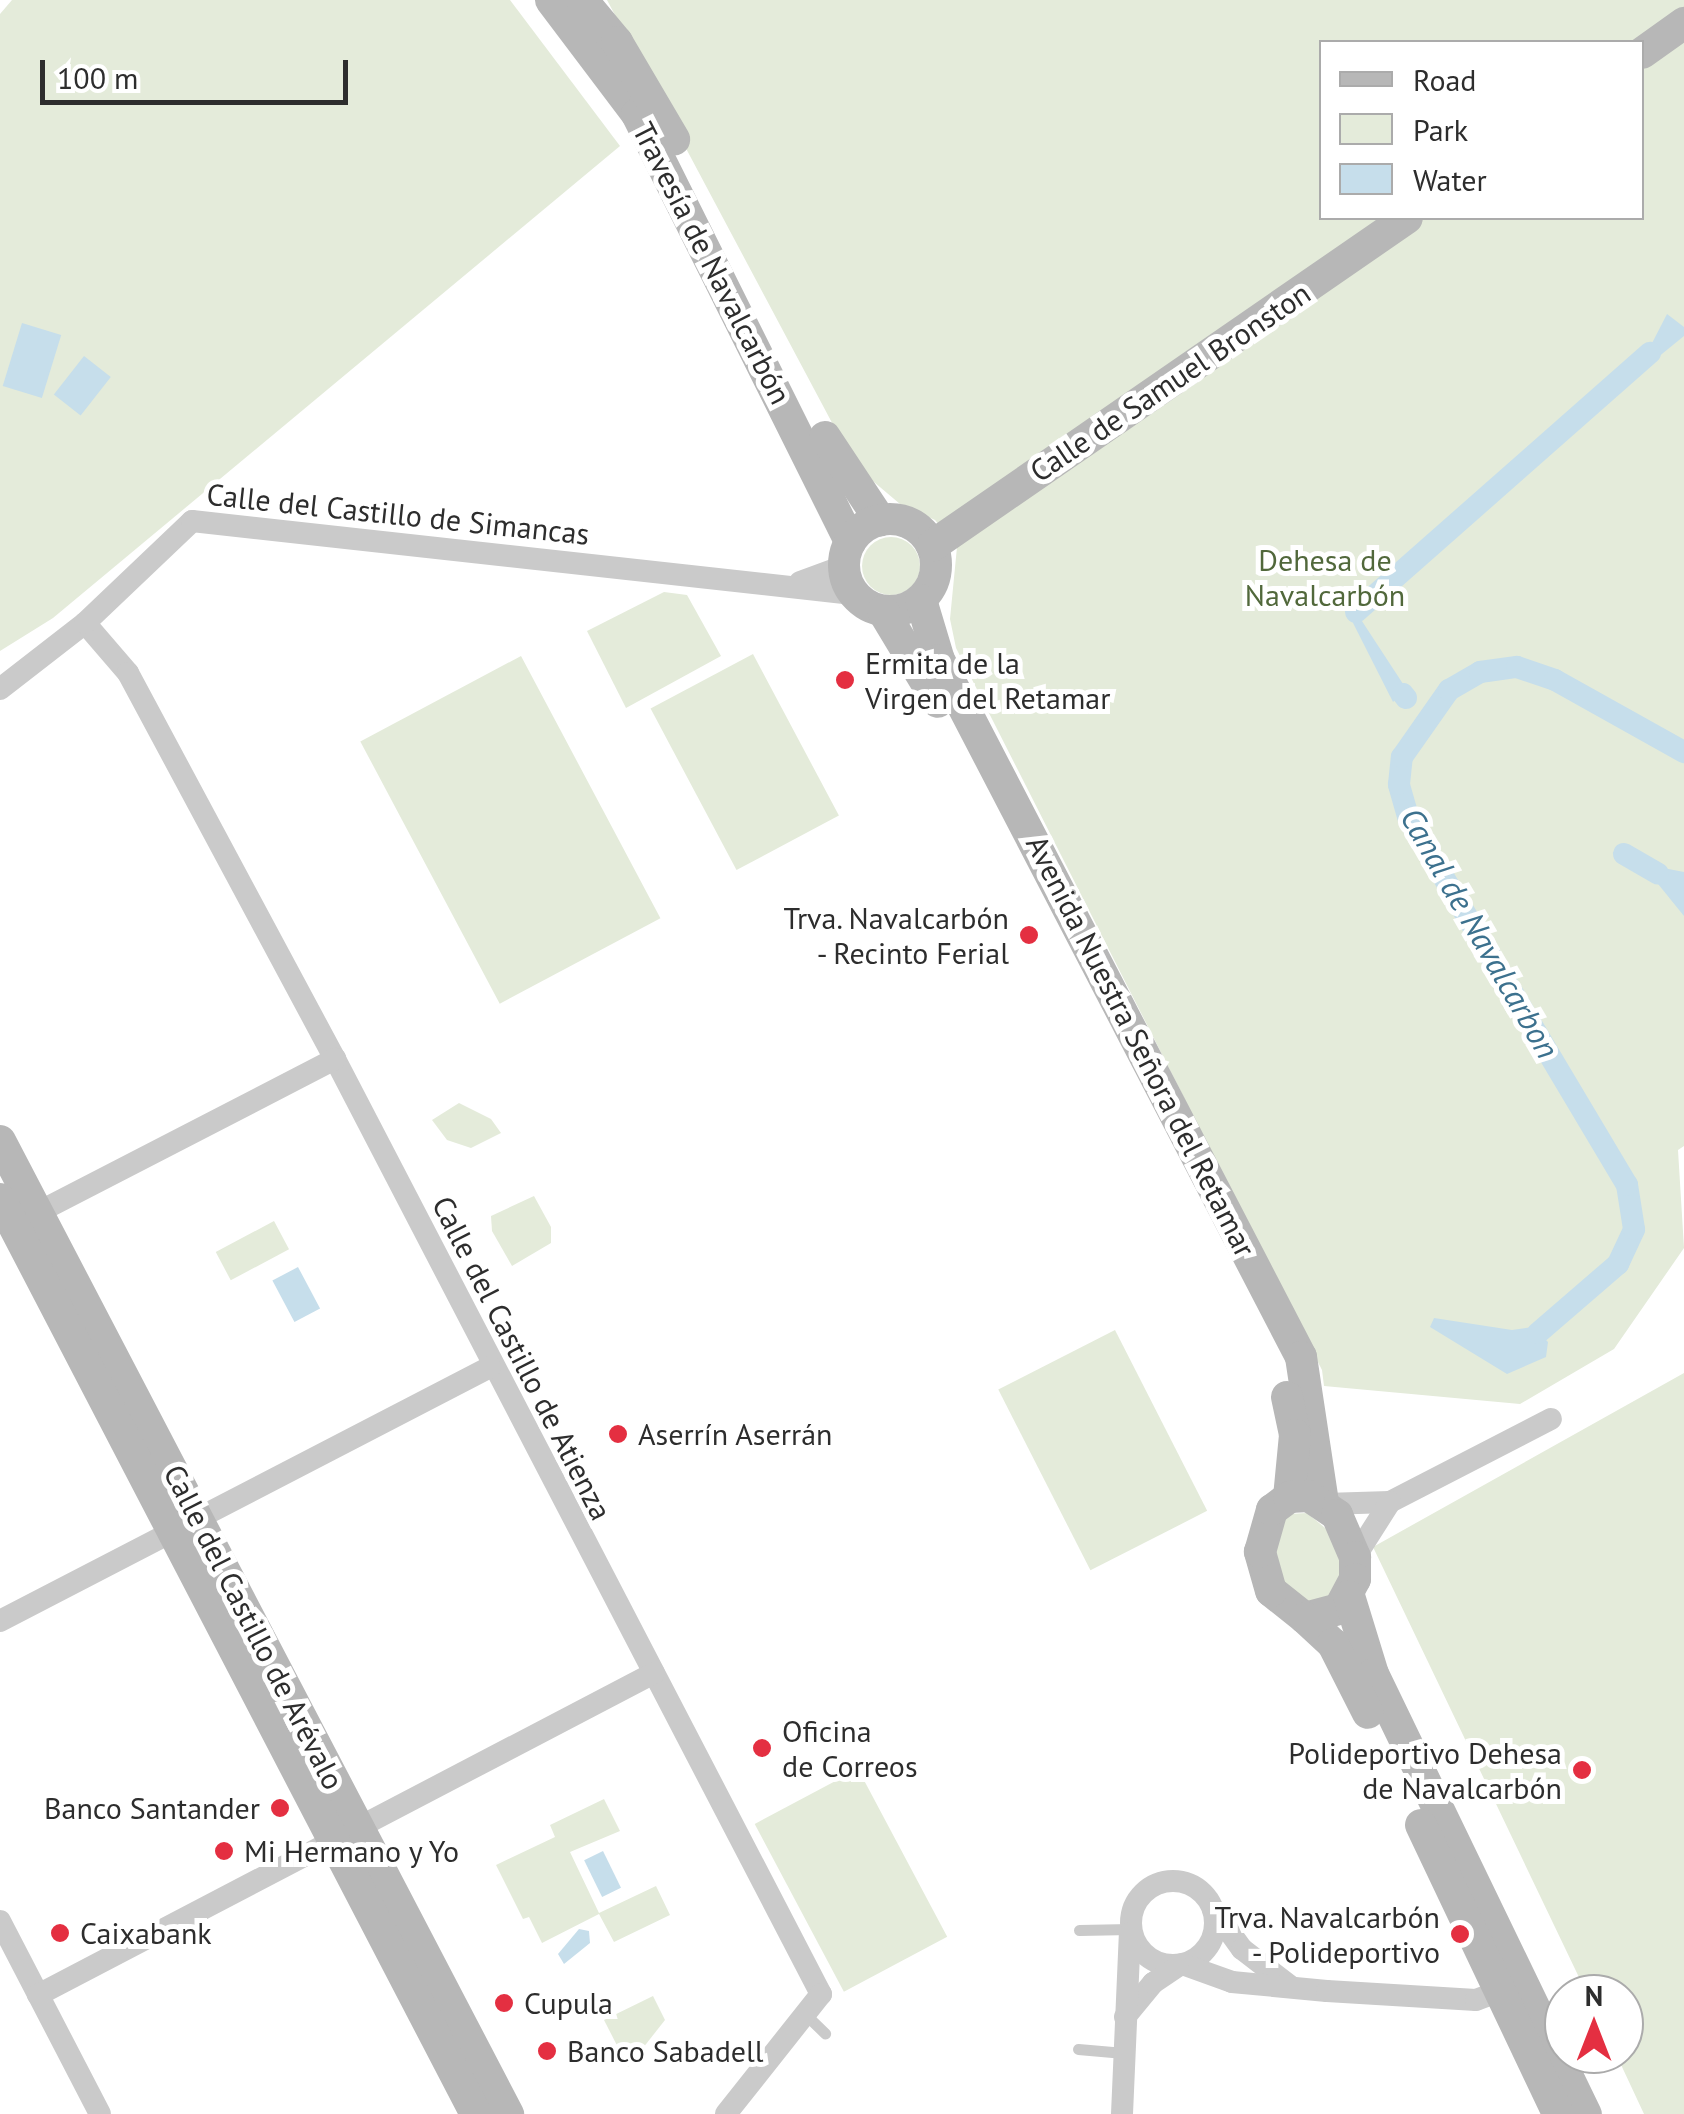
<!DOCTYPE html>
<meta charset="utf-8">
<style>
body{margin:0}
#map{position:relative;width:1684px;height:2114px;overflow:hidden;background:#fff;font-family:"PT Sans",sans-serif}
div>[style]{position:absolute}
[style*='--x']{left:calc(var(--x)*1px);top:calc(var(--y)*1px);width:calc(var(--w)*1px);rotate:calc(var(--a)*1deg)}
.green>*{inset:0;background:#e4ebda;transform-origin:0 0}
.round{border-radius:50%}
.water>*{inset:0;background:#c6deeb;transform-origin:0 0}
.canal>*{height:22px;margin:-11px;padding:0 11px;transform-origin:11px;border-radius:11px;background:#c6deeb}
.lane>*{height:11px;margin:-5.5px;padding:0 5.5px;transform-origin:5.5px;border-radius:5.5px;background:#cacaca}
.street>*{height:22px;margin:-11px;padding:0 11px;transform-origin:11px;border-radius:11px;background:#cacaca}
.street>.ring{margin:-11px;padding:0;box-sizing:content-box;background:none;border:22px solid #cacaca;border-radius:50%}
.secondary>*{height:32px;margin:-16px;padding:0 16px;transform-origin:16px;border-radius:16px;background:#b7b7b7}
.secondary>.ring{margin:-16px;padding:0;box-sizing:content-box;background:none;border:32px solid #b7b7b7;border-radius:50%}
.dots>*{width:28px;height:28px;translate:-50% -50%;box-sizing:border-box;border:5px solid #fff;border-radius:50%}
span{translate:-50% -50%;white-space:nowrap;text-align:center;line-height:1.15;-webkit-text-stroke:10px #fff;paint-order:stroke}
.street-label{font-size:30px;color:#2d2d2d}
.park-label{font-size:30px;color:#51683b}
.poi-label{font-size:30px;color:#2d2d2d}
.left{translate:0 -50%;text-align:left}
.right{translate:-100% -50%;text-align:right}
.water-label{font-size:32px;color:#3c718e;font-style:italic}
.legend{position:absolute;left:1319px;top:40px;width:325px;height:180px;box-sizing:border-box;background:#fff;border:2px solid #ababab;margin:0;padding:12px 18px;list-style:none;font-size:30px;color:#2d2d2d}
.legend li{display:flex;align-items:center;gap:20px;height:50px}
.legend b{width:50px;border:2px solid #ababab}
.north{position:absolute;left:1544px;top:1974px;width:100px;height:100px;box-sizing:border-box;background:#fff;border:2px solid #ababab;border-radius:50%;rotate:0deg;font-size:28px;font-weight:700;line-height:40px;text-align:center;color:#2d2d2d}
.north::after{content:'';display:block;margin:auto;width:35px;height:45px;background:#e42f41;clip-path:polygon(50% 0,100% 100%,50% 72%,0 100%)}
.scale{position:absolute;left:40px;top:60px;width:308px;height:45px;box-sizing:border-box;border:5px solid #2d2d2d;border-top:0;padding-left:12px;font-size:30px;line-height:35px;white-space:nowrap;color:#2d2d2d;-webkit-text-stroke:8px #fff;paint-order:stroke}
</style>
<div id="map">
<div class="green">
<div style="clip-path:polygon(12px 0,510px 0,620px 146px,53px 618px,0 651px,0 14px)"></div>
<div style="clip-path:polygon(evenodd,607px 0,1684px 0,1684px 1146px,1678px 1150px,1684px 1248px,1614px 1349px,1520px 1404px,1324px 1386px,1322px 1370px,956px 648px,950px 619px,957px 547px,935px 520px,900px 504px,855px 466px,607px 0,1322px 42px,1642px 42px,1642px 218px,1322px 218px,1322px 42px)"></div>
<div class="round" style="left:862px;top:537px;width:58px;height:58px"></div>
<div style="clip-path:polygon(664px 592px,687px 595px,721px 656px,626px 708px,587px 631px)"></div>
<div style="left:753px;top:654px;width:183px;height:116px;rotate:62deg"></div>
<div style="left:521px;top:656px;width:297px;height:182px;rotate:62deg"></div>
<div style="clip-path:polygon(459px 1103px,491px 1119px,501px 1133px,471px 1148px,447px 1140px,432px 1120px)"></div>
<div style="clip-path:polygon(534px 1196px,551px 1227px,551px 1243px,512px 1266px,492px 1231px,491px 1216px)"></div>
<div style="left:274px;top:1221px;width:32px;height:66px;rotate:62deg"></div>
<div style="left:1115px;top:1330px;width:203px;height:131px;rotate:63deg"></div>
<div style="clip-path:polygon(1684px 1373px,1684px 2114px,1644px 2114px,1616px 2054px,1624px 2054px,1624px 1994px,1587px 1994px,1373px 1547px)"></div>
<div style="clip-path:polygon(1307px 1513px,1330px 1532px,1340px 1562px,1338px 1593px,1315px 1606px,1281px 1584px,1274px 1531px,1289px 1514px)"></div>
<div style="left:858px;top:1769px;width:190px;height:117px;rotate:62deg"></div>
<div style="clip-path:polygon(604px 1799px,620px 1831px,570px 1852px,599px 1913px,656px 1886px,670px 1915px,614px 1942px,599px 1914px,542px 1943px,529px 1917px,523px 1919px,496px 1865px,555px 1837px,550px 1825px)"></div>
<div style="clip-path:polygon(653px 1996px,665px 2020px,628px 2067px,604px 2020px)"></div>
</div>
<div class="water">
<div style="clip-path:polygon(1667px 314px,1684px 327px,1684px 336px,1657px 358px,1648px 351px)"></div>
<div style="left:22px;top:323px;width:41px;height:66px;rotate:17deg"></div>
<div style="left:84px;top:356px;width:34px;height:49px;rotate:38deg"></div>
<div style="clip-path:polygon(1356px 612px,1407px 690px,1393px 702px,1350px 617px)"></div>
<div style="clip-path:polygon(1663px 868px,1684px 872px,1684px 916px,1654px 879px)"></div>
<div style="left:298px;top:1267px;width:47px;height:29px;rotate:62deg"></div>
<div style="clip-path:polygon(1434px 1318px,1512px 1330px,1533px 1327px,1548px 1342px,1546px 1357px,1507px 1374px,1430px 1327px)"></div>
<div style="left:603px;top:1851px;width:41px;height:21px;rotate:64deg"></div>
<div style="clip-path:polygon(579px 1929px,589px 1931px,590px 1943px,564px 1964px,558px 1954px)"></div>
</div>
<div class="canal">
<div style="--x:1356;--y:612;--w:392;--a:-41.4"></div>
<div style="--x:1403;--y:694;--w:5;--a:53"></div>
<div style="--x:1624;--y:854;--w:39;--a:30"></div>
<div style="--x:1538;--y:1333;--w:106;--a:-40.8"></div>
<div style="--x:1618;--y:1264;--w:38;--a:-65"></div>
<div style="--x:1634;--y:1229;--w:45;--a:-99"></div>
<div style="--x:1627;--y:1185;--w:425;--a:-120.8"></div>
<div style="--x:1409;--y:820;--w:37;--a:-106"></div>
<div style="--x:1399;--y:784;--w:27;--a:-84"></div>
<div style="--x:1402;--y:757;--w:82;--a:-55"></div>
<div style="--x:1449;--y:690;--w:36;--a:-30"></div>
<div style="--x:1480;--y:672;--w:37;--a:-8"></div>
<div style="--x:1517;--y:667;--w:40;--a:18.9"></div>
<div style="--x:1555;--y:680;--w:148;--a:29.2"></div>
</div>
<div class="lane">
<div style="--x:1079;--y:1930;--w:51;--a:-1.1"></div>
<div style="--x:805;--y:2014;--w:28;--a:44"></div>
<div style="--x:1078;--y:2049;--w:46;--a:5"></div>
</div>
<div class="street">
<div style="--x:800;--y:582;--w:47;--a:-20"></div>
<div style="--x:85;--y:623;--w:66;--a:49.3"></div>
<div style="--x:128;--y:673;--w:438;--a:61.8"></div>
<div style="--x:335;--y:1059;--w:1054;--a:62.54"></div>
<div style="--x:821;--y:1994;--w:153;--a:128.4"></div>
<div style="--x:0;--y:689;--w:108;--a:-37.8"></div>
<div style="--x:85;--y:623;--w:148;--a:-43.6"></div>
<div style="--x:192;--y:521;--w:665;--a:6.3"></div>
<div style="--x:27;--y:1218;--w:347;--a:-27.3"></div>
<div style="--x:1325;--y:1504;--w:65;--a:-1.8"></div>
<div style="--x:1390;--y:1502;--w:181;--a:-27.3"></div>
<div style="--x:1355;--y:1557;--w:65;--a:-57.5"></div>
<div style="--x:0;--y:1621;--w:552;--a:-27.4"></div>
<div class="ring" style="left:1131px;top:1881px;width:62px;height:62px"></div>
<div style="--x:1213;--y:1909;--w:49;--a:54.1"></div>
<div style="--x:1242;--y:1949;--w:61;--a:37.6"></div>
<div style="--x:0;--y:1921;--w:217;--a:62.6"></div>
<div style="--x:1182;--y:1964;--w:53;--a:19.8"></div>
<div style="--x:1232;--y:1982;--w:95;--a:5.4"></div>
<div style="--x:1327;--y:1991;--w:149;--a:3.5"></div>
<div style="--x:1476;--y:2000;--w:22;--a:-21"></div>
<div style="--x:38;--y:1995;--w:695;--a:-27.6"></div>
<div style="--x:1125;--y:2017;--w:44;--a:-50.5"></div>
<div style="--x:1153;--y:1983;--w:30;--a:-34"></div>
<div style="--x:1122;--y:2114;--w:181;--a:-87.5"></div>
</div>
<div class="secondary">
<div style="--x:551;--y:0;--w:143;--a:53"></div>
<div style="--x:637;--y:114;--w:478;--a:63.5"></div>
<div style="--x:582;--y:0;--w:55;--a:50.2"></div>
<div style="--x:617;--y:42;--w:113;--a:59.6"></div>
<div style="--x:1642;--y:53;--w:52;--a:-35.5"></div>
<div style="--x:825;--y:437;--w:100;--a:56.5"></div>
<div class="ring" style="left:844px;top:519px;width:60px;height:60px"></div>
<div style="--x:932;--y:546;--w:577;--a:-34.63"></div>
<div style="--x:921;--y:600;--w:63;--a:73.3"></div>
<div style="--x:939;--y:660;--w:785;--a:62.55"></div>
<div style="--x:1301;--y:1357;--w:148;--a:81.4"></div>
<div style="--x:883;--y:611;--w:106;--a:58.9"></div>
<div style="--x:0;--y:1141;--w:1098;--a:62.43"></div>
<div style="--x:0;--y:1199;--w:1031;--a:62.52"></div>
<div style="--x:1287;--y:1397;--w:39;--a:78"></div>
<div style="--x:1295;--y:1435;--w:62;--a:95.5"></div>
<div style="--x:1309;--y:1496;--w:34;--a:34"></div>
<div style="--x:1337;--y:1515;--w:46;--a:66.8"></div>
<div style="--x:1355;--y:1557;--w:22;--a:90"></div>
<div style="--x:1355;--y:1579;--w:34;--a:118"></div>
<div style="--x:1339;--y:1609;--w:35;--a:165"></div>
<div style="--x:1305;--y:1618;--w:43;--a:-141.5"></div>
<div style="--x:1271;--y:1591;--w:41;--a:-105.8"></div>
<div style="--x:1260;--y:1552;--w:44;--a:-74.1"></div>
<div style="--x:1272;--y:1510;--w:21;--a:-37"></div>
<div style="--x:1289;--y:1497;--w:20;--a:-3"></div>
<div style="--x:1349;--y:1596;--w:82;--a:72.9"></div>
<div style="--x:1373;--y:1674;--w:489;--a:64.2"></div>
<div style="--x:1305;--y:1618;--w:38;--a:43"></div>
<div style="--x:1333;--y:1644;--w:77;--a:63.1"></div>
<div style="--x:1421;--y:1825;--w:320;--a:64.6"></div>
</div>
<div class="dots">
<div style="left:845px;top:680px;background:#e42f41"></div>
<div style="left:1029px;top:935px;background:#e42f41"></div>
<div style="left:618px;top:1434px;background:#e42f41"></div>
<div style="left:762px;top:1748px;background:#e42f41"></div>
<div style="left:1582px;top:1770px;background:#e42f41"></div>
<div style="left:280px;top:1808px;background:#e42f41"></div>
<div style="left:224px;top:1851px;background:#e42f41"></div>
<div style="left:60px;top:1933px;background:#e42f41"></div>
<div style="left:1460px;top:1934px;background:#e42f41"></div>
<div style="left:504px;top:2003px;background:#e42f41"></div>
<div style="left:547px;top:2051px;background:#e42f41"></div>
</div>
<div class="street-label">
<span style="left:712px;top:263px;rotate:63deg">Travesía de Navalcarbón</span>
<span style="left:1170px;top:382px;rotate:-34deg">Calle de Samuel Bronston</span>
<span style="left:398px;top:514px;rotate:6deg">Calle del Castillo de Simancas</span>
<span style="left:1141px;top:1046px;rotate:63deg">Avenida Nuestra Señora del Retamar</span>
<span style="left:522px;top:1358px;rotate:63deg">Calle del Castillo de Atienza</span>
<span style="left:254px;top:1627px;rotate:63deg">Calle del Castillo de Arévalo</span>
</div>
<div class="park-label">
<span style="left:1325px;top:577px">Dehesa de<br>Navalcarbón</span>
</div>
<div class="poi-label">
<span class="left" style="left:865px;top:680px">Ermita de la<br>Virgen del Retamar</span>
<span class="right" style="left:1009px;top:935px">Trva. Navalcarbón<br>- Recinto Ferial</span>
<span class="left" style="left:638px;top:1434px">Aserrín Aserrán</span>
<span class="left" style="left:782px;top:1748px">Oficina<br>de Correos</span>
<span class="right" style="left:1562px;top:1770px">Polideportivo Dehesa<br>de Navalcarbón</span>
<span class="right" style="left:260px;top:1808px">Banco Santander</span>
<span class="left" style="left:244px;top:1851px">Mi Hermano y Yo</span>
<span class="right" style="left:1440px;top:1934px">Trva. Navalcarbón<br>- Polideportivo</span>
<span class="left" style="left:80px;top:1933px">Caixabank</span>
<span class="left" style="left:524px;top:2003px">Cupula</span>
<span class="left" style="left:567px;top:2051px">Banco Sabadell</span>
</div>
<div class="water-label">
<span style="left:1480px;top:933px;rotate:60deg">Canal de Navalcarbon</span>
</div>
<ul class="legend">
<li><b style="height:12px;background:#b7b7b7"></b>Road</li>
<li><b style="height:28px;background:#e4ebda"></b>Park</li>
<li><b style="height:28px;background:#c6deeb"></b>Water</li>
</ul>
<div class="north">N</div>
<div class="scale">100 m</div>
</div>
